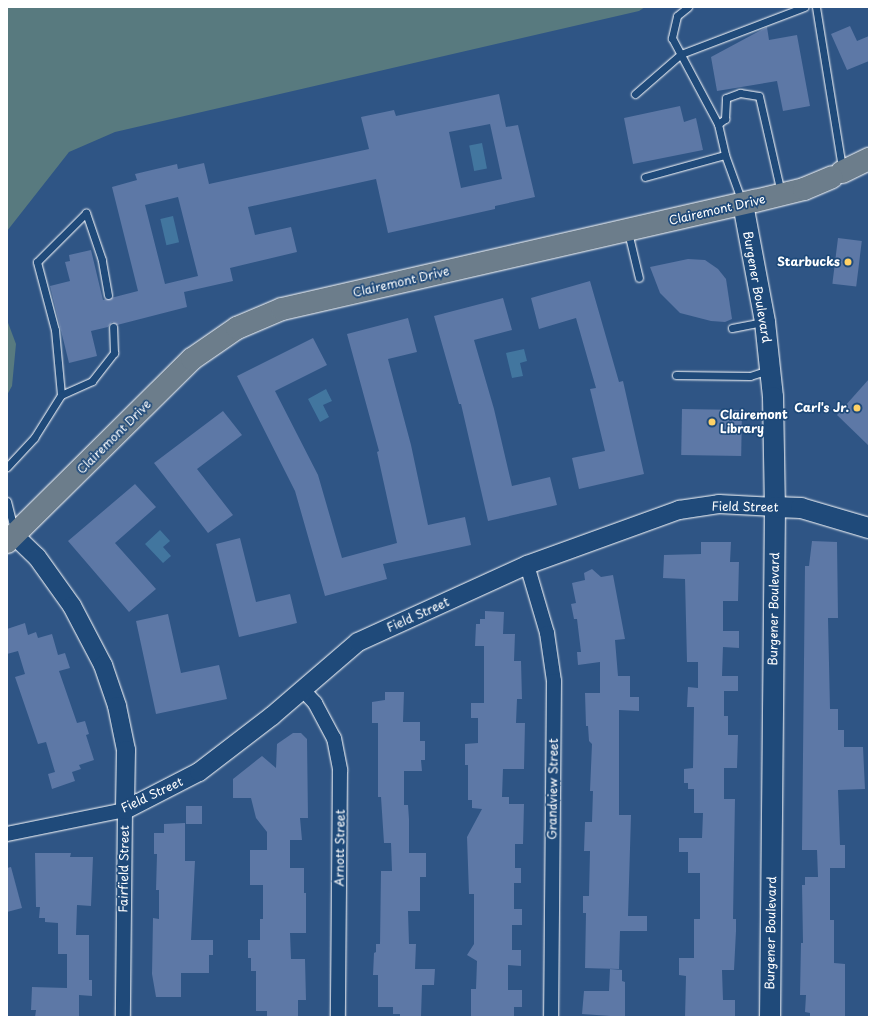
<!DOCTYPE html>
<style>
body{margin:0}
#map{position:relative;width:876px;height:1024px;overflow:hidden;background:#2f5585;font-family:"Playpen Sans",sans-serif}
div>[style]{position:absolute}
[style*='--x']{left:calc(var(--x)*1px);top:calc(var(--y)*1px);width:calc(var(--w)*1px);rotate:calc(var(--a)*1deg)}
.green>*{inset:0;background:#587a7f}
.water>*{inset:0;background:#42769f;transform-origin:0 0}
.building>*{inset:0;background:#5d78a6;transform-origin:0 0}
.roads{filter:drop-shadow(0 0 1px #fff) drop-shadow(0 0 1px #fff)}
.service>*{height:7px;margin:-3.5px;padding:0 3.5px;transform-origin:3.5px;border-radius:3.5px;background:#1f4a7a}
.minor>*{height:14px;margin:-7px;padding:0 7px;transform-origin:7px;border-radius:7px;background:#1f4a7a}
.tertiary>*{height:18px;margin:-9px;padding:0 9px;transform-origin:9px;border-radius:9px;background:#1f4a7a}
.secondary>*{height:20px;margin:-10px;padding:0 10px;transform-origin:10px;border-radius:10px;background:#1f4a7a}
.primary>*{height:22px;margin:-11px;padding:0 11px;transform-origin:11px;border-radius:11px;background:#6c7d8b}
.dots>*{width:11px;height:11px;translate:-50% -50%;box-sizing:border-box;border:2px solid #1f4a7a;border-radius:50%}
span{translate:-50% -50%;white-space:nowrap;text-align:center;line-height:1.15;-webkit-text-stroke:3.5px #1f4a7a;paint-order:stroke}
.street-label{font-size:12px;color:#fff}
.poi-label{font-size:12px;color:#fff;font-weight:700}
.right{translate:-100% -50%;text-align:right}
.left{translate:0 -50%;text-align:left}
.frame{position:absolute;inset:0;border:8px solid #fff;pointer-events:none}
</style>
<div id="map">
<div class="green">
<div style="clip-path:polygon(7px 7px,645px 7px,639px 11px,115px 132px,69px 152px,7px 231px)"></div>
<div style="clip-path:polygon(7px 320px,16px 344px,12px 386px,7px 395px)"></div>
</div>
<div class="water">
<div style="left:482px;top:143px;width:26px;height:13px;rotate:79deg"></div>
<div style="left:173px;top:216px;width:27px;height:13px;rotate:77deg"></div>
<div style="clip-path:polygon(524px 349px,527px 361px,520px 363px,523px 376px,512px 378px,506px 353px)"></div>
<div style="clip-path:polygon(326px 389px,332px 401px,323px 405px,329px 417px,320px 422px,308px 399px)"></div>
<div style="clip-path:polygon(160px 530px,170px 541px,163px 547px,171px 556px,163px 563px,145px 544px)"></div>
</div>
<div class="building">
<div style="clip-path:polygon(850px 26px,857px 41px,869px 36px,869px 61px,847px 70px,831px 34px)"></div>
<div style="clip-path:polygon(767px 27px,769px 40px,797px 35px,810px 106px,783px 111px,777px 81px,717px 91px,711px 57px)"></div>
<div style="clip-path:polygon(evenodd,499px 94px,506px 127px,518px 125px,535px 197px,495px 206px,495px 209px,388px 233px,376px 179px,248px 207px,255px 235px,291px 227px,297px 252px,230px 268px,233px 281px,184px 292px,187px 307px,117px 325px,112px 322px,108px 327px,91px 331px,97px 356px,69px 363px,50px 286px,70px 281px,65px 262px,70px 261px,69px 255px,91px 250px,103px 300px,138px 291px,112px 187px,137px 180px,135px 174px,177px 164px,178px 169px,204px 163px,209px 184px,369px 149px,361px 117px,394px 110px,396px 116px,499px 94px,490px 124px,502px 179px,461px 188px,449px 132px,490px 124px,499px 94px,178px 197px,198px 276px,165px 284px,145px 205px,178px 197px)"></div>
<div style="clip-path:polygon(680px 106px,684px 122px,696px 118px,703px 150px,633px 164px,624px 118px)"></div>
<div style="left:838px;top:238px;width:24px;height:46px;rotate:7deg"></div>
<div style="clip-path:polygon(688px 259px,705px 260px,718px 269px,726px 279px,732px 319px,725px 322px,711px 321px,680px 313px,660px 293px,650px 267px)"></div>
<div style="clip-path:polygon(590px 281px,619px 382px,623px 381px,644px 474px,579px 489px,572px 458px,605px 451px,590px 389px,596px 388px,576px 318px,539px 329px,531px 298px)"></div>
<div style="clip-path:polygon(503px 298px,512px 330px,474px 340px,494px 409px,512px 486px,550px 477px,557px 505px,488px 521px,461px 404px,459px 404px,434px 316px)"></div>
<div style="clip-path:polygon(408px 318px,417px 352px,388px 359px,411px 445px,428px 525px,465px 517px,471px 545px,383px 564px,387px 579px,325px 596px,295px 491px,237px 376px,313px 338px,327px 365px,275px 391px,318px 475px,342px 558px,397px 543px,377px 452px,379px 451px,347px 334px)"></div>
<div style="clip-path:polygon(869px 379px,869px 446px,837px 415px)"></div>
<div style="left:682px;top:409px;width:60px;height:46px;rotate:1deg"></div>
<div style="clip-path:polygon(223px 411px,242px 435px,197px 469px,233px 515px,208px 533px,154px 463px)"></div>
<div style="clip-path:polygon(135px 484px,156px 507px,115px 543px,156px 589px,129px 612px,68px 541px)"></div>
<div style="clip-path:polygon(240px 538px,256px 602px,290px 594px,297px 623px,239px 637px,216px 544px)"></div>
<div style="clip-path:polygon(812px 541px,837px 542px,838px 618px,828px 618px,830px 709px,838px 709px,838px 730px,844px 730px,844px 747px,863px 747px,865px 789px,838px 790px,840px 845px,845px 845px,845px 868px,830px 868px,830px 920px,834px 920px,834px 963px,845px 964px,845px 1017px,810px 1017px,810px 1013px,805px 1012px,806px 995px,800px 995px,801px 943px,803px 943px,802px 885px,805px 885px,805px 877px,818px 877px,817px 850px,802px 850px,805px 566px,809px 566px)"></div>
<div style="clip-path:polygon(701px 542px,731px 542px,730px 562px,739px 562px,738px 601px,723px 601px,723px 631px,739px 631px,739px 648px,723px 647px,722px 676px,738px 676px,738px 691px,724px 691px,724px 716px,728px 716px,728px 735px,738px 735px,737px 768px,724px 768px,724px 799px,735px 799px,733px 919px,736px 919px,736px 931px,734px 970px,722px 970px,723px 1000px,735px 1000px,735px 1017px,685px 1017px,686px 976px,679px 975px,679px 958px,694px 958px,694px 919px,700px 919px,700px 873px,688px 873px,688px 852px,679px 852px,679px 838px,702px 838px,703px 813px,694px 813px,694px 789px,688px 789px,688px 783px,684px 783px,684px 769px,693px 768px,694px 707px,687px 707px,688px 687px,698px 688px,698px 662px,687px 662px,685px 579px,663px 578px,664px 555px,701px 554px)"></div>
<div style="clip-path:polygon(592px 569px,601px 577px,613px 575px,625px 639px,615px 640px,618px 676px,630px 676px,630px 697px,639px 697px,639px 711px,619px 710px,619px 815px,631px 815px,628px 916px,647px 916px,647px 931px,620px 931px,619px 969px,585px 968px,586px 913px,583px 913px,583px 896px,589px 896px,590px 851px,584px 851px,585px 822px,592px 822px,593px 791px,590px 791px,592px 744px,589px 741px,588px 726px,586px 726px,585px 693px,600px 693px,600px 662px,578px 665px,577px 652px,581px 652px,577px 619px,574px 619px,571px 604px,576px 603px,572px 583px,585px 580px,584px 573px)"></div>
<div style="clip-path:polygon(485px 611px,504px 612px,503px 634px,515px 634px,514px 661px,521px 661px,522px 699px,517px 699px,516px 723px,525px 723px,524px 769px,503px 769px,502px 797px,509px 797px,509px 804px,524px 804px,523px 844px,515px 844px,515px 868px,521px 868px,521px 883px,514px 883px,514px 909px,522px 909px,522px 925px,512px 925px,512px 950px,521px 950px,521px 966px,508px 965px,508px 990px,522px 990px,522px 1007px,514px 1007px,514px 1017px,471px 1017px,471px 989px,476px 989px,477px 961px,467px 955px,474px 944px,474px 894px,469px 894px,467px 837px,482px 809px,472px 808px,472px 800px,468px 800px,468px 765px,465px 765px,465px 744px,478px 743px,478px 718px,471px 718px,471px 703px,484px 703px,484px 646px,475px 646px,476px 624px,480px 624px,480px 619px,485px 619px)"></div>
<div style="clip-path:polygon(168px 614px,181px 673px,219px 665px,227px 699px,156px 714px,136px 621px)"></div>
<div style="clip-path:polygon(25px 623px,28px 635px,36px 632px,38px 638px,52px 634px,58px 655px,65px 653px,70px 668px,59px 671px,77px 723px,85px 721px,89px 734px,86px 735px,94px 760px,79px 765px,81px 769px,72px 772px,75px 781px,52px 789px,48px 774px,55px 772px,46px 742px,38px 744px,15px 677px,25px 674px,18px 651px,7px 654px,7px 629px)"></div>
<div style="clip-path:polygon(385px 692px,404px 692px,403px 722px,420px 722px,420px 741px,425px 741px,425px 760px,421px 760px,422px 771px,404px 771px,404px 805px,408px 805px,409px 819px,409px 853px,426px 853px,426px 877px,420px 877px,420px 911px,408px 911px,409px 944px,416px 944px,415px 969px,435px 969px,434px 985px,422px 985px,421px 1017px,400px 1016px,400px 1014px,393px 1014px,393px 1007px,378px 1007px,378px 975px,373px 975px,374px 953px,376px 952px,376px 944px,380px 944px,381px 871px,392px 871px,391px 843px,384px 843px,381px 797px,378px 797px,378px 723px,372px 723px,372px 702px,385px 700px)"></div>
<div style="clip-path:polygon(293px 733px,301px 733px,307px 739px,308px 818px,300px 818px,302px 840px,290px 840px,290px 868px,304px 868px,304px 893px,306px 893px,306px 933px,290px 933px,291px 959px,305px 959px,306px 1000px,298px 1000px,298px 1017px,267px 1017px,267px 1011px,256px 1011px,256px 971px,251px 971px,251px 958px,248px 958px,248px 940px,260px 940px,260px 919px,263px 919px,263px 885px,250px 885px,250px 850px,267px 850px,267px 832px,256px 818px,251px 798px,233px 798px,233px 779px,262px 756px,276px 768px,277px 744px)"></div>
<div style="left:186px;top:806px;width:16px;height:18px"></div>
<div style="clip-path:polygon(185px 823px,185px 861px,195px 861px,191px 940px,213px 940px,213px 955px,209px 955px,209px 973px,181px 973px,181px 997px,156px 997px,152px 974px,153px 918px,159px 919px,159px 890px,156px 890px,157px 854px,154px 854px,154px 833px,164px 833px,164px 824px)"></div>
<div style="clip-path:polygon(35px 853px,71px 853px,70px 857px,93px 857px,91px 906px,77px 905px,76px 935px,89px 935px,89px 980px,92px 980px,92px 996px,79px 995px,79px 1017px,35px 1017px,36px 1010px,31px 1010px,32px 987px,67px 988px,67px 954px,58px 954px,58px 923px,45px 922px,45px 918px,39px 918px,40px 907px,36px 907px)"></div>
<div style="clip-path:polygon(11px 867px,22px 908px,7px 912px,7px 868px)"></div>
<div style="clip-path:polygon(610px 969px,622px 970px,622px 981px,625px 982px,625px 1017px,582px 1014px,584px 991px,609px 991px)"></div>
</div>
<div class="roads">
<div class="service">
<div style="--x:688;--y:7;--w:14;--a:141"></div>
<div style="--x:677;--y:16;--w:23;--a:103"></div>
<div style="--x:672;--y:38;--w:98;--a:61.9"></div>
<div style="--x:718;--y:124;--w:9;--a:-36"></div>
<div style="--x:725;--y:119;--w:21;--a:-87"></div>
<div style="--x:726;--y:98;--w:15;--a:-20"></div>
<div style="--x:740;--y:93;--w:19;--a:9"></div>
<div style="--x:759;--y:96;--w:99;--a:77.2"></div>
<div style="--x:816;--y:7;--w:163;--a:80.8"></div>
<div style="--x:635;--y:94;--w:61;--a:-41"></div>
<div style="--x:681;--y:54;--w:132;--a:-20.9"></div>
<div style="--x:718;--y:124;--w:32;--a:77"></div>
<div style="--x:725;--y:155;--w:50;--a:70.1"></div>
<div style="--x:645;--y:177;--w:83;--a:-15.4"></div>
<div style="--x:628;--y:232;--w:47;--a:76.6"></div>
<div style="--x:108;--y:295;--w:36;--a:-100"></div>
<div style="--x:102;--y:260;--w:50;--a:-108.8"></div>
<div style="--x:86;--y:213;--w:69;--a:135"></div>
<div style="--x:37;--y:262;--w:70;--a:75.2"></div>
<div style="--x:55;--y:330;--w:65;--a:84.7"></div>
<div style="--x:61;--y:395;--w:34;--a:-24"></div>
<div style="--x:92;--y:381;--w:36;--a:-52"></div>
<div style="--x:114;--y:353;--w:26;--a:-92"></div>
<div style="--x:732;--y:328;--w:32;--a:-11"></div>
<div style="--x:676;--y:375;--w:74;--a:0.8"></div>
<div style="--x:750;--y:376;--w:20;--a:-18"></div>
<div style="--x:7;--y:467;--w:40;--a:-47"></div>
<div style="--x:34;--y:438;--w:51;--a:-57.9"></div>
<div style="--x:7;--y:501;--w:30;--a:76"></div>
</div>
<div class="minor">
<div style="--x:527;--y:565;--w:71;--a:73.6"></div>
<div style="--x:547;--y:633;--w:49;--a:81.7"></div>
<div style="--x:554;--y:681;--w:336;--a:90.5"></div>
<div style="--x:303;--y:690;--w:18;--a:47"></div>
<div style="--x:315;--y:703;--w:40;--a:62"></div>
<div style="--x:334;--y:738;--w:33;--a:79"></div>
<div style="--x:340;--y:770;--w:247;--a:90.5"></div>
<div style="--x:7;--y:834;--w:120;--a:-11.5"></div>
<div style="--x:125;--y:810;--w:207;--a:90.6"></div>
</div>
<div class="tertiary">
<div style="--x:15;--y:536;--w:30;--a:44"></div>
<div style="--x:37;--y:557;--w:60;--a:54.5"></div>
<div style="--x:72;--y:606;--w:67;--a:62.3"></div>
<div style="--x:103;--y:665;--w:43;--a:71.1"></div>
<div style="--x:117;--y:706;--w:45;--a:78.4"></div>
<div style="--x:126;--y:750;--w:60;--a:91"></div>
<div style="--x:125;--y:810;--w:83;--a:-27.2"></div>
<div style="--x:199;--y:772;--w:92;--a:-37.5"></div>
<div style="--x:272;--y:716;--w:113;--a:-40.7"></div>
<div style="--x:358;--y:642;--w:186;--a:-24.5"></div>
<div style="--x:527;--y:565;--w:162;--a:-19.9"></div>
<div style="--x:679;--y:510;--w:40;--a:-8.5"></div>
<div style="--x:719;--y:504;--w:56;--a:3.1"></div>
</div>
<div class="secondary">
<div style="--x:743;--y:204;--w:120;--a:79.4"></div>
<div style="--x:765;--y:322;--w:75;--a:83.9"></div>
<div style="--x:773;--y:397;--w:110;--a:89"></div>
<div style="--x:775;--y:507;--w:510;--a:90.56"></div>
<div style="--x:775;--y:507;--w:26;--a:2"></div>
<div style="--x:801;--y:508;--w:71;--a:16.4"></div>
</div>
<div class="primary">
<div style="--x:842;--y:172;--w:30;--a:-26"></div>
<div style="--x:7;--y:542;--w:260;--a:-44.7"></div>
<div style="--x:192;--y:359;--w:55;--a:-34.6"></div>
<div style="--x:237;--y:328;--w:49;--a:-22.9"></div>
<div style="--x:282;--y:309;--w:485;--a:-12.9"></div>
<div style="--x:755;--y:201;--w:50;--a:-13.8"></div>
<div style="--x:804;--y:189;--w:30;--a:-23"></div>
</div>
</div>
<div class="dots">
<div style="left:848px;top:262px;background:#ffd166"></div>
<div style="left:857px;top:408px;background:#ffd166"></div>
<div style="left:712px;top:422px;background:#ffd166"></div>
</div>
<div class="street-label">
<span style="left:717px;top:210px;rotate:-13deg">Clairemont Drive</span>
<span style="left:401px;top:282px;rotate:-13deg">Clairemont Drive</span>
<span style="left:757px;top:287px;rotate:80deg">Burgener Boulevard</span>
<span style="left:114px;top:437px;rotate:-45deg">Clairemont Drive</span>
<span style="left:745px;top:507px;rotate:1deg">Field Street</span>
<span style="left:774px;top:609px;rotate:-89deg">Burgener Boulevard</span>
<span style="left:418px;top:615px;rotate:-24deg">Field Street</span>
<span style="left:553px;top:789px;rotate:-89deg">Grandview Street</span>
<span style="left:152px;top:795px;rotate:-25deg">Field Street</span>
<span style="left:340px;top:848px;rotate:-89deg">Arnott Street</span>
<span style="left:124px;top:869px;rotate:-89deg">Fairfield Street</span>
<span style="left:771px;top:933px;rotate:-89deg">Burgener Boulevard</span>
</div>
<div class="poi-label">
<span class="right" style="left:840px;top:262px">Starbucks</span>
<span class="right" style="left:849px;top:408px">Carl's Jr.</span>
<span class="left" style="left:720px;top:422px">Clairemont<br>Library</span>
</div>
<div class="frame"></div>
</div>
